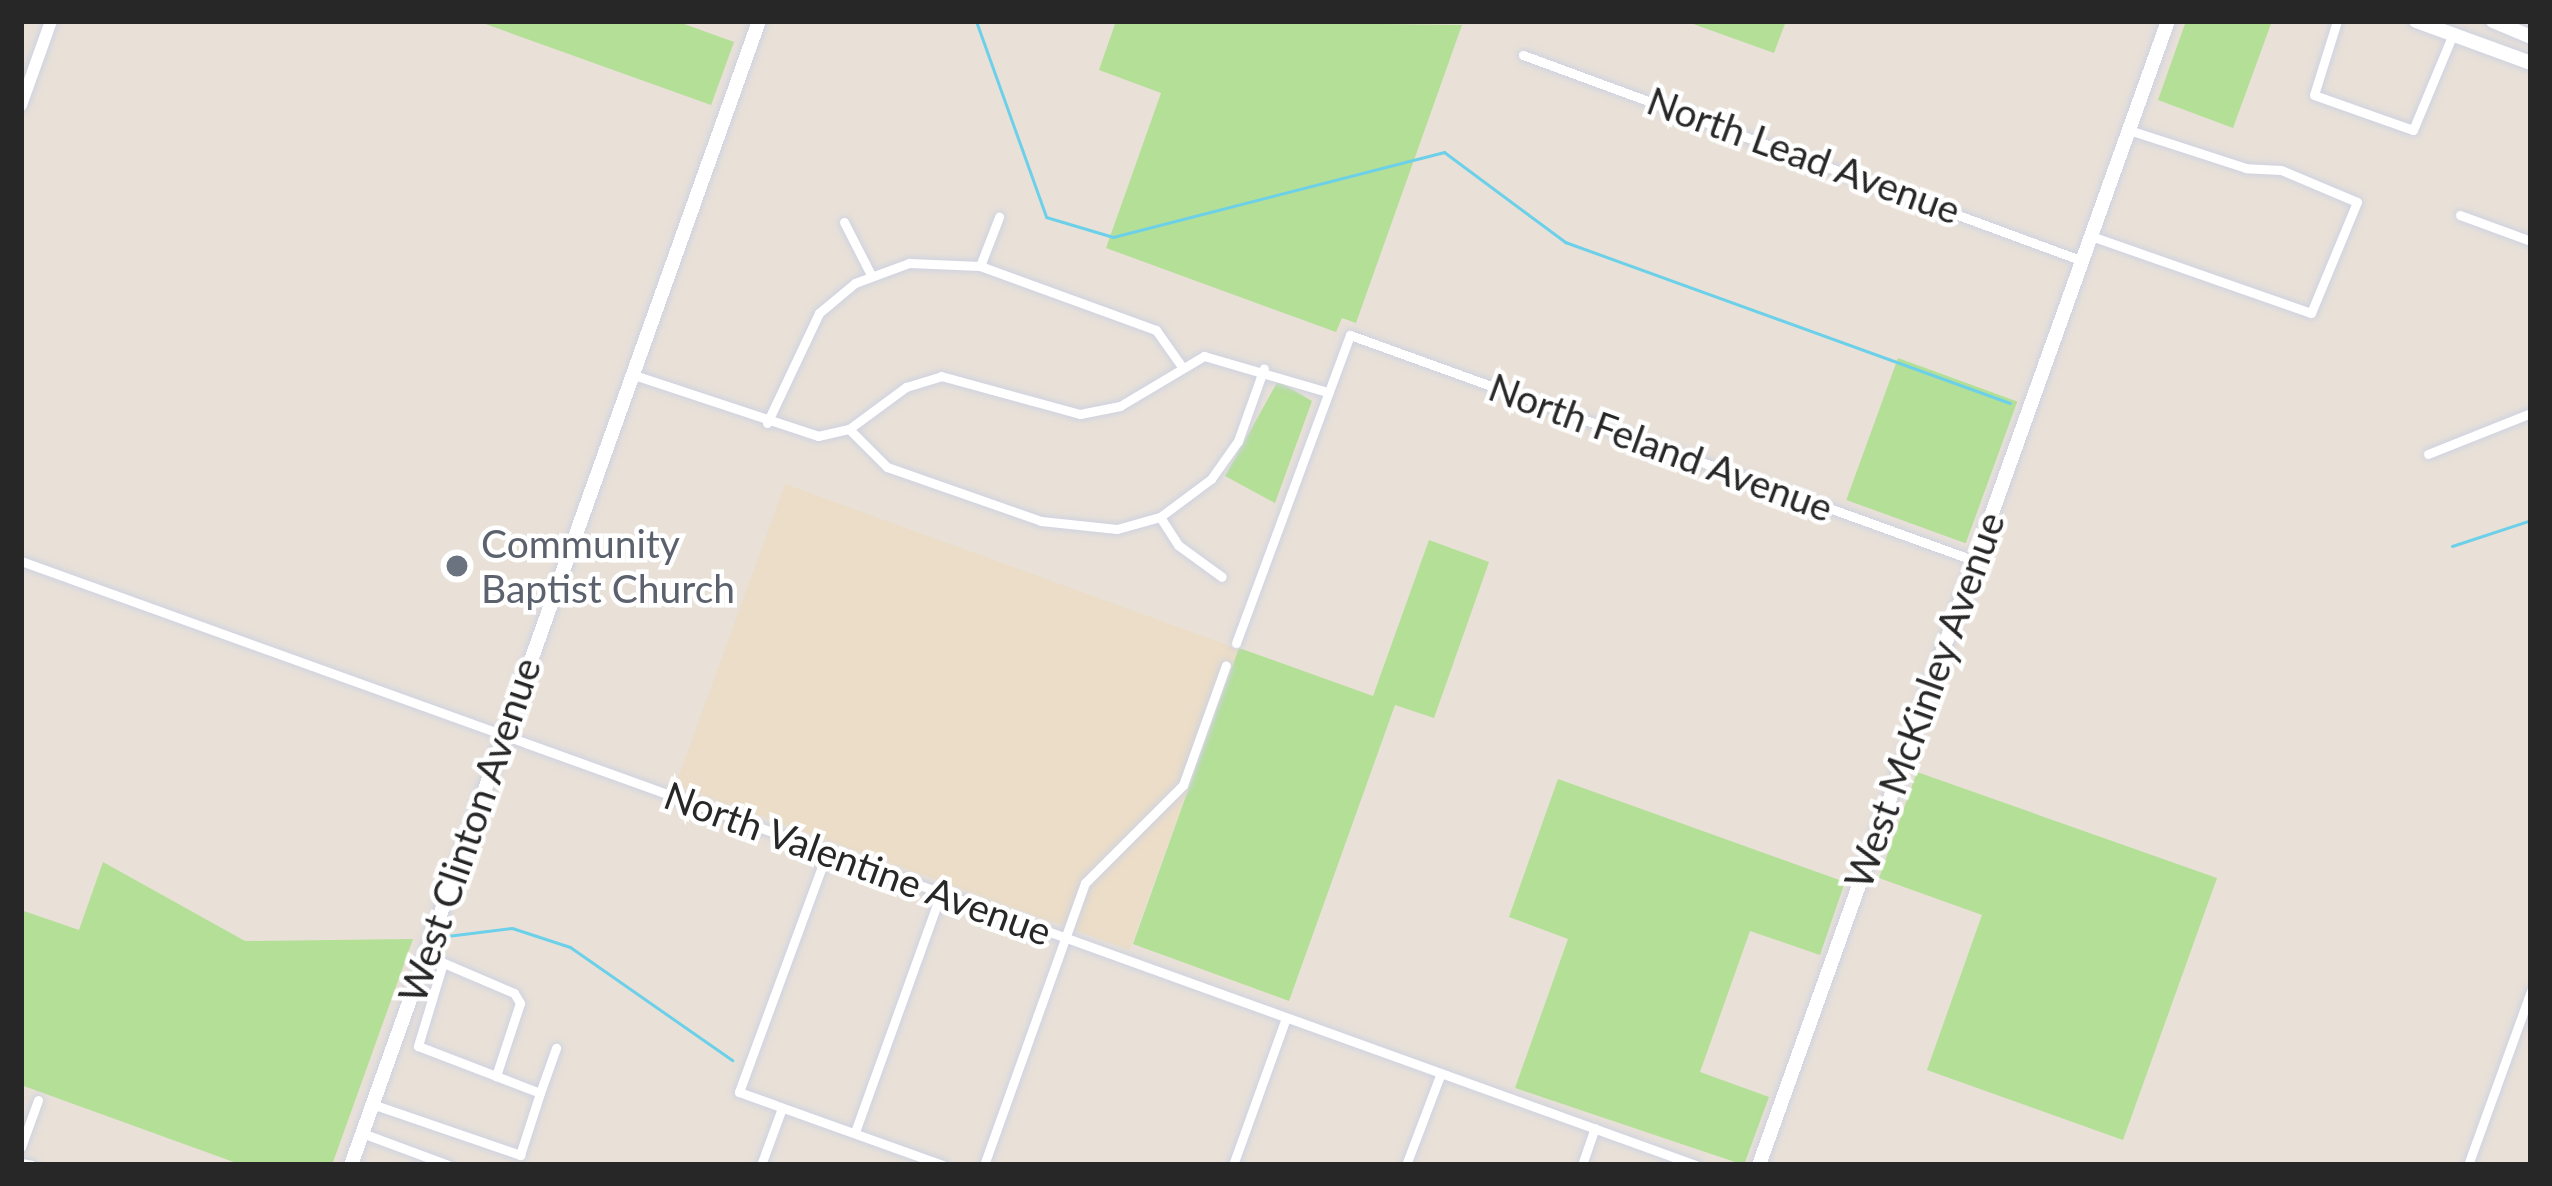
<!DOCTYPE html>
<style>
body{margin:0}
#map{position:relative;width:2552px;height:1186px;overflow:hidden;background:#e9e1d8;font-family:Lato,sans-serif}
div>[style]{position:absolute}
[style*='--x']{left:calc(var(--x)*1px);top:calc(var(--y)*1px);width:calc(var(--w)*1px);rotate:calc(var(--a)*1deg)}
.education>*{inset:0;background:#ebddc7;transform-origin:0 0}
.green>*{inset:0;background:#b3df96;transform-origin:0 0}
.stream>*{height:3px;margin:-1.5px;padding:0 1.5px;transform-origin:1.5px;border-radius:1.5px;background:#6dd0e9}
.roads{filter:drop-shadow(0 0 3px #ced2e0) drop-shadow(0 0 3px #ced2e0)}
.minor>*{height:9px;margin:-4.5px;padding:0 4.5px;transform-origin:4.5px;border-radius:4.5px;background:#fff}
.tertiary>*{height:12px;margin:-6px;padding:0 6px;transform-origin:6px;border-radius:6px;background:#fff}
.secondary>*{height:14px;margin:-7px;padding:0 7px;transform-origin:7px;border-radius:7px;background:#fff}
.dots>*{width:33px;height:33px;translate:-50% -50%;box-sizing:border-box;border:6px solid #fff;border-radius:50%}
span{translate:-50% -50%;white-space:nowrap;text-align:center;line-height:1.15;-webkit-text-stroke:9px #fff;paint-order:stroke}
.street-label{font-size:39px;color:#272727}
.worship-label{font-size:39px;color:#5b616d}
.left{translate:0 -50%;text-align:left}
.frame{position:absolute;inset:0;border:24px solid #272727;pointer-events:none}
</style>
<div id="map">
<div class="education">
<div style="left:785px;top:484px;width:483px;height:320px;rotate:20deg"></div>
</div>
<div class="green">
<div style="clip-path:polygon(477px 21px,676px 21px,734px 42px,711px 105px)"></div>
<div style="clip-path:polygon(1116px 21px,1462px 25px,1356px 323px,1342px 318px,1336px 332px,1106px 248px,1161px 93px,1099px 70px)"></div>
<div style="clip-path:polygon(1685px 21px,1786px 21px,1774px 53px)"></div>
<div style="clip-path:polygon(2186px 21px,2272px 21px,2233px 128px,2158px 100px)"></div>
<div style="left:1898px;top:358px;width:127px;height:151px;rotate:20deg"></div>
<div style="clip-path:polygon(1278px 381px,1312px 401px,1275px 503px,1225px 476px)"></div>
<div style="clip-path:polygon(1429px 540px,1489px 562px,1434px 718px,1395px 705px,1289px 1001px,1133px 944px,1239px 648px,1373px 696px)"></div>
<div style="clip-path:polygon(1917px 772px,2217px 878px,2123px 1140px,1927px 1070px,1982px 915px,1879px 878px)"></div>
<div style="clip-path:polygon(1558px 779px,1845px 882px,1820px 955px,1750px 931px,1700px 1072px,1769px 1097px,1744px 1165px,1515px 1088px,1568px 939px,1509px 917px)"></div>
<div style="clip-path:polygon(103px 862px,245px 941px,413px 939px,332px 1165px,242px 1165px,21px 1085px,21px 910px,79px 930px)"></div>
</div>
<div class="stream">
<div style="--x:976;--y:21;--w:208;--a:70.3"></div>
<div style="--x:1046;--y:217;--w:70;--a:16.6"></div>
<div style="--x:1113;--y:237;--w:342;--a:-14.4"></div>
<div style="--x:1444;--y:152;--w:151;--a:36.6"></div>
<div style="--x:1565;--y:242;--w:473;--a:19.9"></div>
<div style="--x:2452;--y:546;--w:83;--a:-18.2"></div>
<div style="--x:447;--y:936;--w:65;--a:-7"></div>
<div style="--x:512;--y:928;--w:61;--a:18.1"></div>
<div style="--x:570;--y:947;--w:198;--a:34.9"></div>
</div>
<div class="roads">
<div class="minor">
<div style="--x:2337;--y:21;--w:77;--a:107.3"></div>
<div style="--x:2314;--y:95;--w:105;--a:19.5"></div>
<div style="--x:2413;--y:130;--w:104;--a:-67.4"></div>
<div style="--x:1523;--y:55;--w:597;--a:20.2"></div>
<div style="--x:2460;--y:215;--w:76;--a:20.1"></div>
<div style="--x:844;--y:222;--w:59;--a:63"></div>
<div style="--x:2091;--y:236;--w:233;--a:19.3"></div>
<div style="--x:2311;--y:313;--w:120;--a:-67.5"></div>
<div style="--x:2357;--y:202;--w:82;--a:-157.2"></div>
<div style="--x:2281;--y:170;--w:35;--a:-177"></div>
<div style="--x:2246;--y:168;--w:123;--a:-162"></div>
<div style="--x:980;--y:266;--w:53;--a:-68.8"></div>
<div style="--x:631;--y:374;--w:197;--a:18.3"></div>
<div style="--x:818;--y:436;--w:32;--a:-13"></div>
<div style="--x:849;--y:429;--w:71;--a:-36.4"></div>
<div style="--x:906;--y:387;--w:37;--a:-17"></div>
<div style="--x:941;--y:376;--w:144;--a:15.3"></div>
<div style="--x:1080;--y:414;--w:41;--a:-11.3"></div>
<div style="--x:1120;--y:406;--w:98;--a:-30.8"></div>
<div style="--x:1204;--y:356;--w:128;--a:16.3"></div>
<div style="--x:767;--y:423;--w:122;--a:-64.7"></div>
<div style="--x:819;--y:313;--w:47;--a:-39.8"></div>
<div style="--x:855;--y:283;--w:58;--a:-20.3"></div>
<div style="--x:909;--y:263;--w:71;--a:2.4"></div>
<div style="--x:980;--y:266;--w:187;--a:20"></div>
<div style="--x:1156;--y:330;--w:42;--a:54.8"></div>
<div style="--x:849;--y:429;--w:54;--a:45"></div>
<div style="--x:887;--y:467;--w:163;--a:19.3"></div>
<div style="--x:1041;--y:521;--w:76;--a:6"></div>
<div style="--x:1117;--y:529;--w:45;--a:-15.6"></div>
<div style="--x:1160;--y:517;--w:64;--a:-36.7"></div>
<div style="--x:1211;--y:479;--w:47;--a:-54.6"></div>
<div style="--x:1238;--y:441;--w:77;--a:-70.4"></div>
<div style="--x:2428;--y:454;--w:111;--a:-21.7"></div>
<div style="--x:1160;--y:517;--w:33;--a:57"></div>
<div style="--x:1178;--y:545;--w:54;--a:36"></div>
<div style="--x:21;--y:561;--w:1781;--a:19.83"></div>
<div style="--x:1236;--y:643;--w:328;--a:-69.7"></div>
<div style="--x:1350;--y:335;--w:662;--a:19.86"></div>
<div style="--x:828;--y:850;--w:258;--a:110.2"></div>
<div style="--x:739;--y:1092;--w:217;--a:19.7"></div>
<div style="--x:425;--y:955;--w:97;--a:23.1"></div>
<div style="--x:514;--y:993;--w:12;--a:59"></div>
<div style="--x:520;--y:1003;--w:77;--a:108.2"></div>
<div style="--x:496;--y:1076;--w:47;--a:21.1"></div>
<div style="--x:540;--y:1093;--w:48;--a:-70.4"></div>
<div style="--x:443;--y:963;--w:87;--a:106.8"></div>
<div style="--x:418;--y:1046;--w:84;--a:21"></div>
<div style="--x:372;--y:1104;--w:157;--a:19"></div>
<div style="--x:520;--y:1155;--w:65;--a:-72.1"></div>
<div style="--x:855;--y:1132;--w:254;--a:-70.2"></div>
<div style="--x:362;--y:1133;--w:92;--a:20.4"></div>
<div style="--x:21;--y:1147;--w:50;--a:-70.1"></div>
<div style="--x:21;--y:1163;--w:11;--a:10"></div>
<div style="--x:761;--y:1165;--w:61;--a:-69.8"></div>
<div style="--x:984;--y:1165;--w:300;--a:-70.3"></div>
<div style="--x:1085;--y:883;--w:139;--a:-45"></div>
<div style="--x:1183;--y:785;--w:127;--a:-70.3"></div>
<div style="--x:1233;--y:1165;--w:156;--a:-70.2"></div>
<div style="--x:1406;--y:1165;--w:98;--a:-69.2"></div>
<div style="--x:1582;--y:1165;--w:39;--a:-71"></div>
<div style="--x:2468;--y:1165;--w:185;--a:-70.1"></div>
</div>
<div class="tertiary">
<div style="--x:21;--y:105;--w:89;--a:-70.3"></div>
</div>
<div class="secondary">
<div style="--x:2416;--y:21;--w:122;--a:20.1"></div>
<div style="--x:2493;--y:21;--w:41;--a:22.8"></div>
<div style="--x:351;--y:1165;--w:1215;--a:-70.37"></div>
<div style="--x:1759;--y:1165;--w:1215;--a:-70.33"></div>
</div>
</div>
<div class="dots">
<div style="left:457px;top:566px;background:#6b7280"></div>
</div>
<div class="street-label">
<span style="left:1804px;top:155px;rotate:20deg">North Lead Avenue</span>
<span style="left:1661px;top:447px;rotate:20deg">North Feland Avenue</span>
<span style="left:1924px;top:700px;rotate:-70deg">West McKinley Avenue</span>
<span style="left:469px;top:830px;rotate:-71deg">West Clinton Avenue</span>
<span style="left:858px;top:863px;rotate:20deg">North Valentine Avenue</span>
</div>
<div class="worship-label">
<span class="left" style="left:481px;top:566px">Community<br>Baptist Church</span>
</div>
<div class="frame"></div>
</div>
